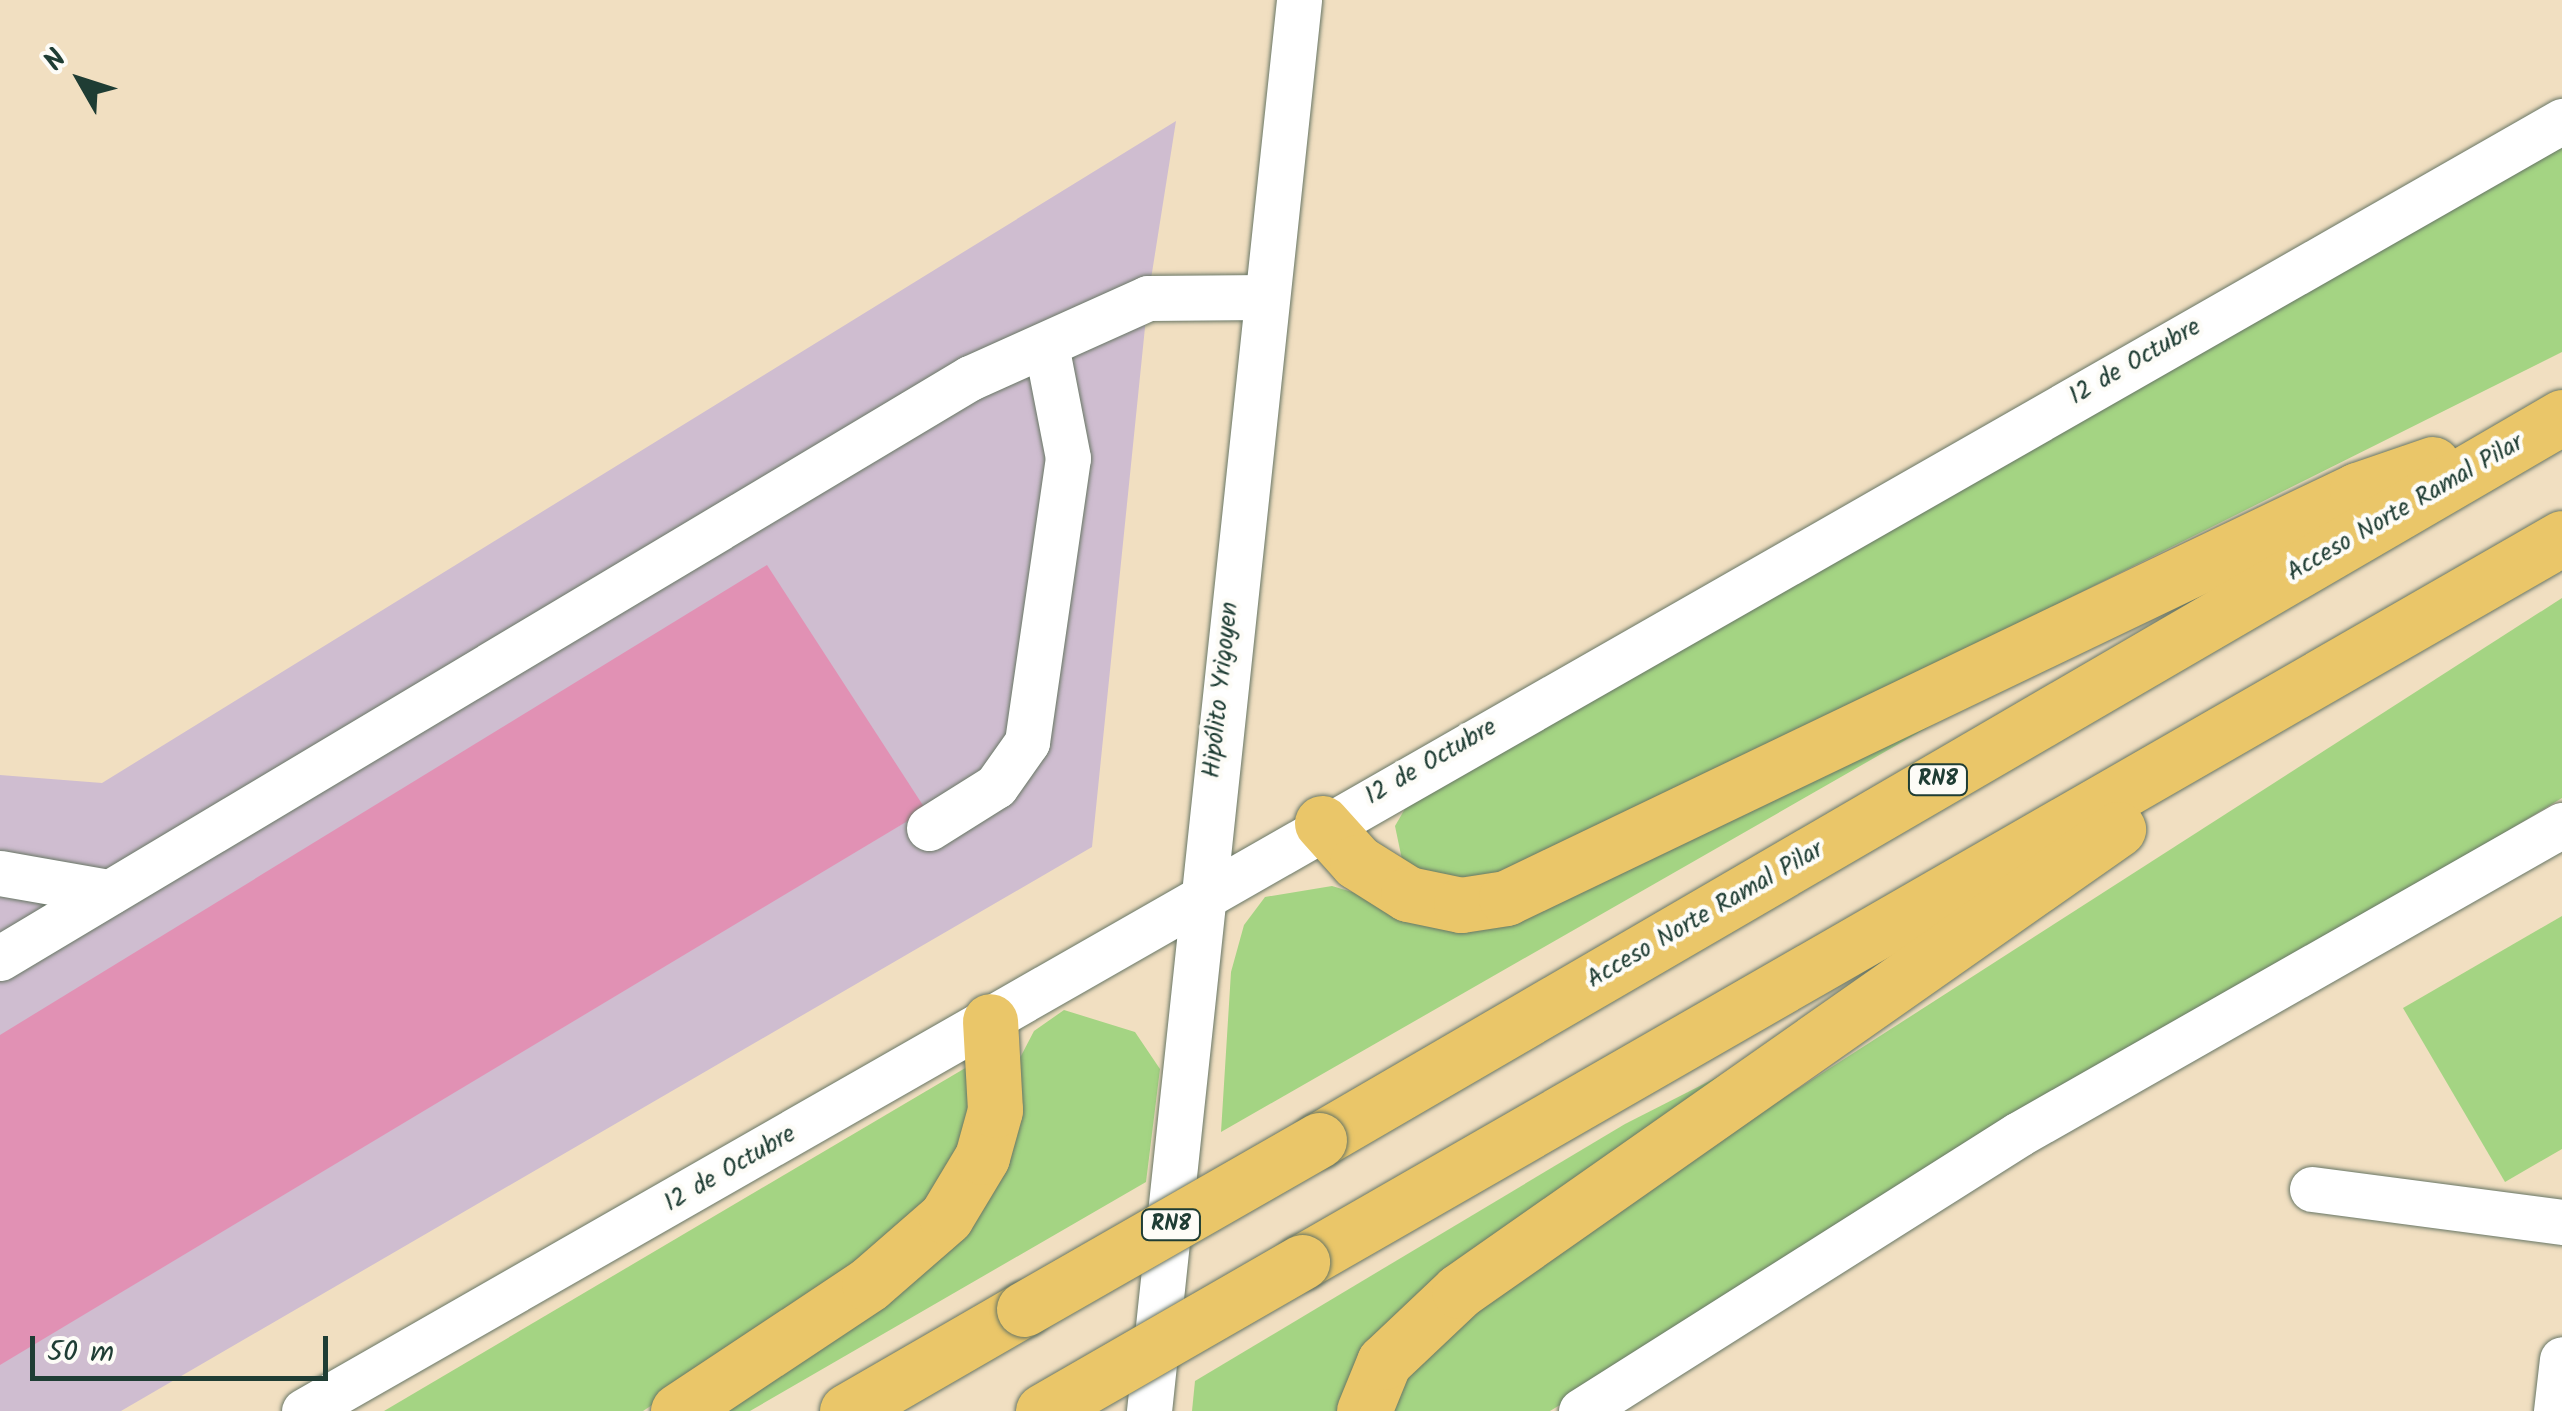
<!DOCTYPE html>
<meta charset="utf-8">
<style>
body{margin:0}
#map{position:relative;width:2562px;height:1411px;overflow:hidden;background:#f1dfc1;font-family:Kalam,sans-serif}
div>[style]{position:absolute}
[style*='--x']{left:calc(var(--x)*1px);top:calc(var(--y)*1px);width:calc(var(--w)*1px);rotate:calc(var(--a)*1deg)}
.industrial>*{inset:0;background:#cfbdd0}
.green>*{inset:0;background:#a4d483}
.building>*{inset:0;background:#e191b4}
.roads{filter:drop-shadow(0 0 2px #687665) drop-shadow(0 0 2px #687665)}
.minor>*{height:45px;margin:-22.5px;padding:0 22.5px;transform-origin:22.5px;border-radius:22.5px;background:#fff}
.highway>*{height:55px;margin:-27.5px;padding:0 27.5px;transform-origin:27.5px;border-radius:27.5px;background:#eac669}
.bridges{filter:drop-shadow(0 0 2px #687665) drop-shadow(0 0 2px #687665)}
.highway-bridge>*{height:55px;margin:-27.5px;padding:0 27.5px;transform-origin:27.5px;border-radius:27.5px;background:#eac669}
span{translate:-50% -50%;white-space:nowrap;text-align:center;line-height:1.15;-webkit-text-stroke:9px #fdfcf7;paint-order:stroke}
.shield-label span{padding:2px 8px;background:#fdfcf7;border:2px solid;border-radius:8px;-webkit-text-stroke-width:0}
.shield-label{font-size:22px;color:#1f3d34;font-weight:700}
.street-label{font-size:25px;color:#1f3d34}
.north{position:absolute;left:30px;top:30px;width:100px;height:100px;-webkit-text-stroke:8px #fdfcf7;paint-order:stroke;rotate:309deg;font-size:28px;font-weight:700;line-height:40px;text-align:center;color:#1f3d34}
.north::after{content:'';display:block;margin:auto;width:35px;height:45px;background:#1f3d34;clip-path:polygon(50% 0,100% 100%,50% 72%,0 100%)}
.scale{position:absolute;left:30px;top:1336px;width:298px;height:45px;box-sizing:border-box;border:5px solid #1f3d34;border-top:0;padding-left:12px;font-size:30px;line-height:35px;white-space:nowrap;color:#1f3d34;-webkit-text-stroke:8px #fdfcf7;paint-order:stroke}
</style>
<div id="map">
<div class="industrial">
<div style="clip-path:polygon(1176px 121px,1148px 298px,1092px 847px,121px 1411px,0 1411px,0 775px,102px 783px)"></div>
</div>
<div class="green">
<div style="clip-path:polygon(2562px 147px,2562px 352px,1517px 874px,1470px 892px,1405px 874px,1395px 826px,1417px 788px)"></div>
<div style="clip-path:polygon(2562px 598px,2562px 798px,1550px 1411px,1385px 1411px,1414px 1354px,1637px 1192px)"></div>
<div style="clip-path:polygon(2033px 667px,1221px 1132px,1231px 972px,1244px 925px,1265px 897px,1332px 886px,1452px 922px)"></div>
<div style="clip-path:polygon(2562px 916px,2562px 1149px,2505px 1182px,2403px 1008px)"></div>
<div style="clip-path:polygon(1064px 1010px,1135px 1032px,1160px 1069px,1146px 1182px,750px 1411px,703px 1411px,908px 1272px,1034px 1031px)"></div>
<div style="clip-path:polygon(1816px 1027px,1342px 1411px,1192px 1411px,1195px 1381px,1625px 1124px)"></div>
<div style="clip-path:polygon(967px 1067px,987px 1086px,953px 1181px,792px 1314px,643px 1411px,384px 1411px)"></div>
</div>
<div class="building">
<div style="clip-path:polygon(767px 565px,926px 810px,0 1365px,0 1035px)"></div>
</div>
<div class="roads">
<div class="minor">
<div style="--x:929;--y:828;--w:79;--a:-32.1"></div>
<div style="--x:996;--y:786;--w:54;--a:-54.8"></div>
<div style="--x:1027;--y:742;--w:287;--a:-81.8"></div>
<div style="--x:1068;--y:458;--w:115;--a:-101"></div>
<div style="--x:0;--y:873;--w:111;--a:9.9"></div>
<div style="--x:0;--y:958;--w:1130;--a:-30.88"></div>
<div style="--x:970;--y:378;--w:195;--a:-24.2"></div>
<div style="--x:1148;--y:298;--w:117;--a:-0.5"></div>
<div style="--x:2312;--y:1189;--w:252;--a:7.5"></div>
<div style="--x:304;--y:1411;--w:2601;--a:-29.74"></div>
<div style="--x:1149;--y:1411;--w:1419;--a:-83.93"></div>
<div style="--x:1581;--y:1411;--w:518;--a:-32.31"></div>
<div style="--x:2019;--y:1134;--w:625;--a:-29.64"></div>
<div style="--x:2556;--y:1411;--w:52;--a:-83.4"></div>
</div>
<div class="highway">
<div style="--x:1322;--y:823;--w:52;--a:48.1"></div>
<div style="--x:1357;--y:862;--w:60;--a:32.1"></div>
<div style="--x:1408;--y:894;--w:54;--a:11.7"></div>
<div style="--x:1461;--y:905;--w:46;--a:-8.8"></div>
<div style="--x:1506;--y:898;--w:944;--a:-25.61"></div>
<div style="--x:2357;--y:490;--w:80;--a:-18.9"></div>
<div style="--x:1319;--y:1140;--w:1438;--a:-30.18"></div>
<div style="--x:1302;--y:1262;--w:1453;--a:-29.88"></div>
<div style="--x:678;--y:1411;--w:229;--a:-33.6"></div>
<div style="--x:869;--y:1284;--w:102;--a:-41"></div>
<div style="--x:946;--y:1217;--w:70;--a:-59"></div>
<div style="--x:982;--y:1157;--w:49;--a:-74.5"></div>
<div style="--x:995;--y:1110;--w:89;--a:-93.2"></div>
<div style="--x:847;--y:1411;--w:204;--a:-30"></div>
<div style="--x:1364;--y:1411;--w:53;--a:-67.8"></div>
<div style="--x:1384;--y:1362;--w:103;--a:-43.4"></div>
<div style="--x:1459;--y:1291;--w:805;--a:-35.03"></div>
</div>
</div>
<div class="bridges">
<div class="highway-bridge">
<div style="--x:1024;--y:1309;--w:340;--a:-29.8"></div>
<div style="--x:1043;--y:1411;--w:299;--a:-29.9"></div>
</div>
</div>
<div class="shield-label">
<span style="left:1938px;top:780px">RN8</span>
<span style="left:1171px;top:1225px">RN8</span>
</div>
<div class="street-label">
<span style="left:2135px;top:362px;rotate:-30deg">12 de Octubre</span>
<span style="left:2405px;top:508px;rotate:-30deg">Acceso Norte Ramal Pilar</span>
<span style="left:1221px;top:690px;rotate:-84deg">Hipólito Yrigoyen</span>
<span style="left:1431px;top:762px;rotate:-30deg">12 de Octubre</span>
<span style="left:1705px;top:915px;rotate:-30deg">Acceso Norte Ramal Pilar</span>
<span style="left:730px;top:1169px;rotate:-30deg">12 de Octubre</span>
</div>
<div class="north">N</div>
<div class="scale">50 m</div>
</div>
